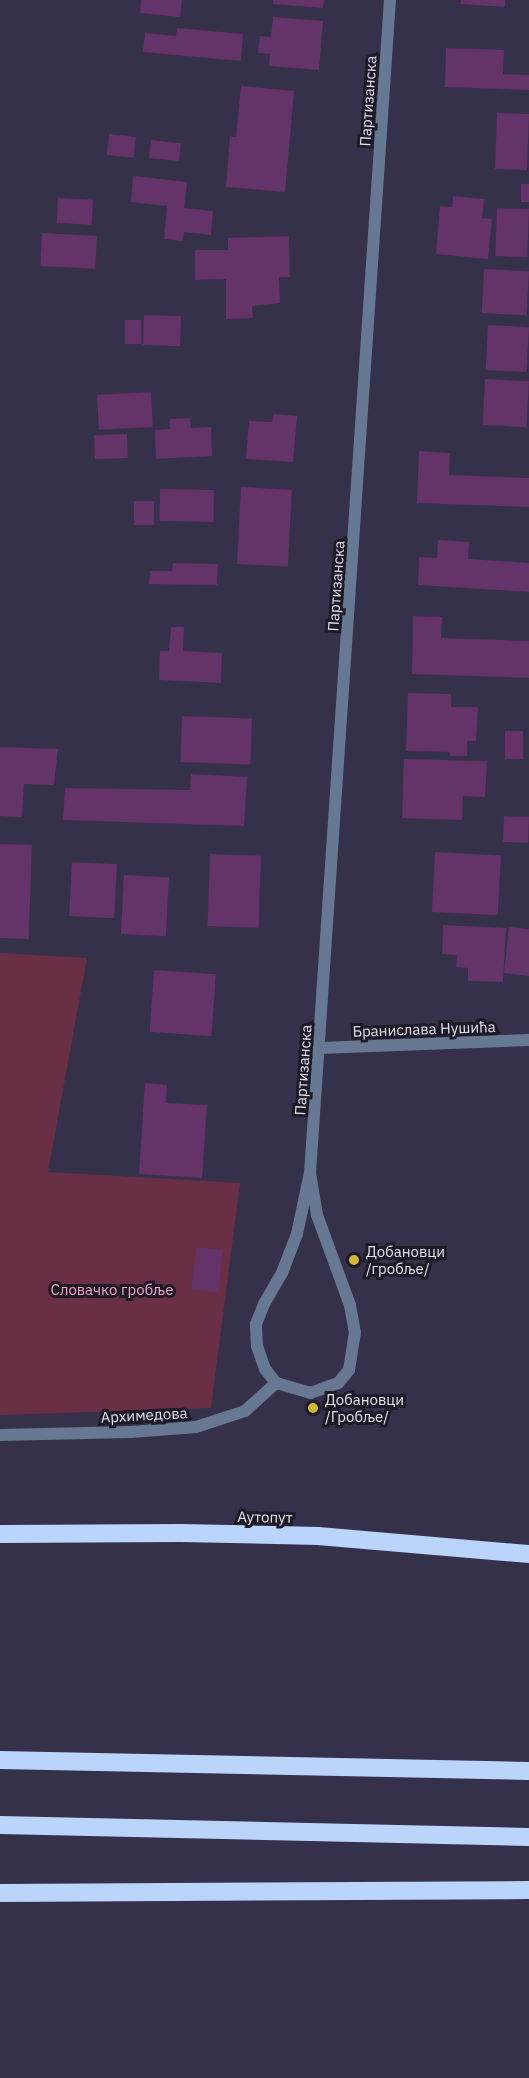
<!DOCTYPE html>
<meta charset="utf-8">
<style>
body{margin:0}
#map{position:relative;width:529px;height:2078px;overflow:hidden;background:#35314a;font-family:"IBM Plex Sans",sans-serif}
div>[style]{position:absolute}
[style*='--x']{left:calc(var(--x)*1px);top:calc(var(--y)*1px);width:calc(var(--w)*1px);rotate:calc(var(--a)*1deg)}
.green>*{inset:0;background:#692f45}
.building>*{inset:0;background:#643367;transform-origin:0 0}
.street>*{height:12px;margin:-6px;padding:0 6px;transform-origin:6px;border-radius:6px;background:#677893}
.highway>*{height:18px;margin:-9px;padding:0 9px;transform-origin:9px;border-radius:9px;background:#bbd4fb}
.dots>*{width:16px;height:16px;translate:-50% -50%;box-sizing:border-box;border:3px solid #1c1b26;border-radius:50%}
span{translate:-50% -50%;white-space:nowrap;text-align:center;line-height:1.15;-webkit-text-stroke:6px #1c1b26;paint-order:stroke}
.street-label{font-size:15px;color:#e3e1f1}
.poi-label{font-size:15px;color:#e3e1f1}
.left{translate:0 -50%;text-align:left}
.park-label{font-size:15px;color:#f8a4c0}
</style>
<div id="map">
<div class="green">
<div style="clip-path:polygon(0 953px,87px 958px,48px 1172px,240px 1183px,211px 1408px,0 1415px)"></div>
</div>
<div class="building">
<div style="clip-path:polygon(141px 0,182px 0,180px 17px,140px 13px)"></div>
<div style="clip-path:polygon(273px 0,324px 0,323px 8px,273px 4px)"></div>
<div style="clip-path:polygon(461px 0,505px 0,505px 7px,460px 4px)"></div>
<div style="clip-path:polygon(273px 17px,323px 21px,319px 70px,269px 66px,270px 54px,258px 53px,260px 36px,271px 37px)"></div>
<div style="clip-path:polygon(177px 28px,243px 34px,241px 61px,143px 52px,145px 33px,176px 36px)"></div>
<div style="clip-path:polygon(446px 48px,504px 50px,503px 74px,529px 75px,529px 90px,445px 87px)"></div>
<div style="clip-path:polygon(241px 86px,294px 91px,285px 192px,226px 187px,230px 136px,236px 137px)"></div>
<div style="left:497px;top:113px;width:32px;height:56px;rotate:2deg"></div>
<div style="left:109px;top:134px;width:27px;height:21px;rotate:6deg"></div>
<div style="left:151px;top:140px;width:30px;height:18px;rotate:6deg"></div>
<div style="clip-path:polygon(133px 176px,187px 182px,184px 208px,213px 211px,211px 235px,184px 232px,183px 241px,164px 239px,167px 206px,131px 202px)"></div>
<div style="left:521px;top:184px;width:8px;height:18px"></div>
<div style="clip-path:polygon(453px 196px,484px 199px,482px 218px,492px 219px,488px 259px,436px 254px,440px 206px,452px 207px)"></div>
<div style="left:58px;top:198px;width:35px;height:25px;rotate:3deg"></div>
<div style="left:497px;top:208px;width:32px;height:48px;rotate:2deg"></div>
<div style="left:42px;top:233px;width:55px;height:33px;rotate:3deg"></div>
<div style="clip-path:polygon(289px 236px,290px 277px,279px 277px,280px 303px,252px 306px,253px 318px,226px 319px,226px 279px,195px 280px,195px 250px,228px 250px,228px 238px)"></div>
<div style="left:484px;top:269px;width:45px;height:44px;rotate:3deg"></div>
<div style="left:144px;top:315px;width:37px;height:30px;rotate:2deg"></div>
<div style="left:125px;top:320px;width:16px;height:24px"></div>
<div style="left:488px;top:325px;width:41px;height:45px;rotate:3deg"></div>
<div style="left:485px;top:379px;width:44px;height:46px;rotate:3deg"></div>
<div style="left:151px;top:392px;width:35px;height:54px;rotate:87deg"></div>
<div style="clip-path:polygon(273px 414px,297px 416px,293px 462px,246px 459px,249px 421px,272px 422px)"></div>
<div style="clip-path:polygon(190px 418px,191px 428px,211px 427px,212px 456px,156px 459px,155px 430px,170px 429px,170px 419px)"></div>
<div style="left:127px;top:434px;width:24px;height:33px;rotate:88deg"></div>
<div style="clip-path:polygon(419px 451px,450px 453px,449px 475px,529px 478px,529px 507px,417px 503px)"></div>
<div style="left:241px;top:487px;width:51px;height:77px;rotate:3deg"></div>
<div style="left:160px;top:489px;width:54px;height:32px;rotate:1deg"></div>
<div style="left:134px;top:501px;width:20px;height:24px"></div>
<div style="clip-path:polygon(438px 540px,469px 542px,468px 559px,529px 563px,529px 592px,418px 585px,419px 557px,437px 558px)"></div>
<div style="clip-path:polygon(173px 563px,218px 564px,217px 585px,149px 584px,150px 571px,172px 571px)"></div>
<div style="clip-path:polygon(413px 616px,442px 617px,441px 638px,529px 641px,529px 678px,412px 674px)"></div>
<div style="clip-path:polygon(171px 627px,184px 627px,183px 651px,222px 653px,221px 683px,159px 680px,160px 651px,169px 651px)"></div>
<div style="clip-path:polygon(408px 693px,451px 694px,451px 707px,478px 707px,476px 741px,467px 741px,467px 756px,450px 756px,450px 752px,406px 751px)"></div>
<div style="left:182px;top:716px;width:70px;height:46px;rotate:2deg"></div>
<div style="left:523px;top:731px;width:28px;height:18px;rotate:90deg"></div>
<div style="clip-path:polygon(0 747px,58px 749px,54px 785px,24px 784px,22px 817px,0 816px)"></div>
<div style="clip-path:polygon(404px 759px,487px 761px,485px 797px,463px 796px,462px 820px,402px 818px)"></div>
<div style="clip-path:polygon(191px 774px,247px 777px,244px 826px,63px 820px,65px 788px,190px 790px)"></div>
<div style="left:504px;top:816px;width:25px;height:26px;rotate:2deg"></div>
<div style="left:0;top:844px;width:32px;height:94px;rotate:2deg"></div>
<div style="left:435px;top:852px;width:66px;height:60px;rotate:3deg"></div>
<div style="left:210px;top:854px;width:51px;height:72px;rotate:2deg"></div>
<div style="left:72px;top:862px;width:45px;height:54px;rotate:3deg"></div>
<div style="left:124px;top:875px;width:45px;height:59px;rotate:3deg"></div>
<div style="clip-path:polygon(443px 925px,506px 928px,503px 982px,468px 981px,468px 968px,456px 967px,457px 955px,442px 954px)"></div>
<div style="clip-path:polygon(509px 927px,529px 929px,529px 976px,504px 973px)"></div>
<div style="left:154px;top:970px;width:62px;height:62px;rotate:4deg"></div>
<div style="clip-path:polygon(145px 1083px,167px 1085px,166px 1103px,207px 1105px,202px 1178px,139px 1174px)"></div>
<div style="left:196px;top:1247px;width:27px;height:43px;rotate:6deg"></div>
</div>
<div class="street">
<div style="--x:320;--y:1048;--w:209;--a:-2.2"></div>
<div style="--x:310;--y:1173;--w:43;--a:80.5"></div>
<div style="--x:317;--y:1215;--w:96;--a:69.9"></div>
<div style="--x:350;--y:1305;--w:27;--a:80"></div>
<div style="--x:355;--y:1332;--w:38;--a:99"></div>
<div style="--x:349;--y:1370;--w:17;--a:130"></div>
<div style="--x:338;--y:1383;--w:29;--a:160"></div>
<div style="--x:311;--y:1393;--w:36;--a:-164"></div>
<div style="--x:276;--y:1383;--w:18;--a:-128"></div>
<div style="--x:265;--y:1369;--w:24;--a:-109"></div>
<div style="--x:257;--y:1346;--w:22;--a:-93"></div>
<div style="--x:256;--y:1324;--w:22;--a:-68"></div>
<div style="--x:264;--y:1304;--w:36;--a:-60"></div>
<div style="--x:282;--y:1273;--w:42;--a:-69"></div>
<div style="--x:297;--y:1234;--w:62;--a:-78"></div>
<div style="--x:310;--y:1173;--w:1176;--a:-86.1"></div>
<div style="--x:0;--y:1435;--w:131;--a:-1.3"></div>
<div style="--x:131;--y:1432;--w:65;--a:-4.4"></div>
<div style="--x:196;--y:1427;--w:52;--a:-18.1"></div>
<div style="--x:245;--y:1411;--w:42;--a:-42.1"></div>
</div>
<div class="highway">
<div style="--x:0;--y:1534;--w:180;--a:-0.3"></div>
<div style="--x:180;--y:1533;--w:138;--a:1.2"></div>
<div style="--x:318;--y:1536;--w:212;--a:4.9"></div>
<div style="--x:0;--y:1760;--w:529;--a:1.19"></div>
<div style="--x:0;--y:1825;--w:529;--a:1.3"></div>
<div style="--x:0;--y:1893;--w:529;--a:-0.32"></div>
</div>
<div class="dots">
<div style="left:354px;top:1260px;background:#d1b736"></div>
<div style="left:313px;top:1408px;background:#d1b736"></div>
</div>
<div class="street-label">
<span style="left:368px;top:101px;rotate:-86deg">Партизанска</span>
<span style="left:336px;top:586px;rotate:-86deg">Партизанска</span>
<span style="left:424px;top:1029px;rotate:-2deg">Бранислава Нушића</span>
<span style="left:303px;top:1070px;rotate:-86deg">Партизанска</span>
<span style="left:144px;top:1415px;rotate:-3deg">Архимедова</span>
<span style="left:265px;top:1517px;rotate:1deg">Аутопут</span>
</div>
<div class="poi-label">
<span class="left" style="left:366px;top:1260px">Добановци<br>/гробље/</span>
<span class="left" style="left:325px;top:1408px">Добановци<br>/Гробље/</span>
</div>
<div class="park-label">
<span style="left:112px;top:1290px">Словачко гробље</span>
</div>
</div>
